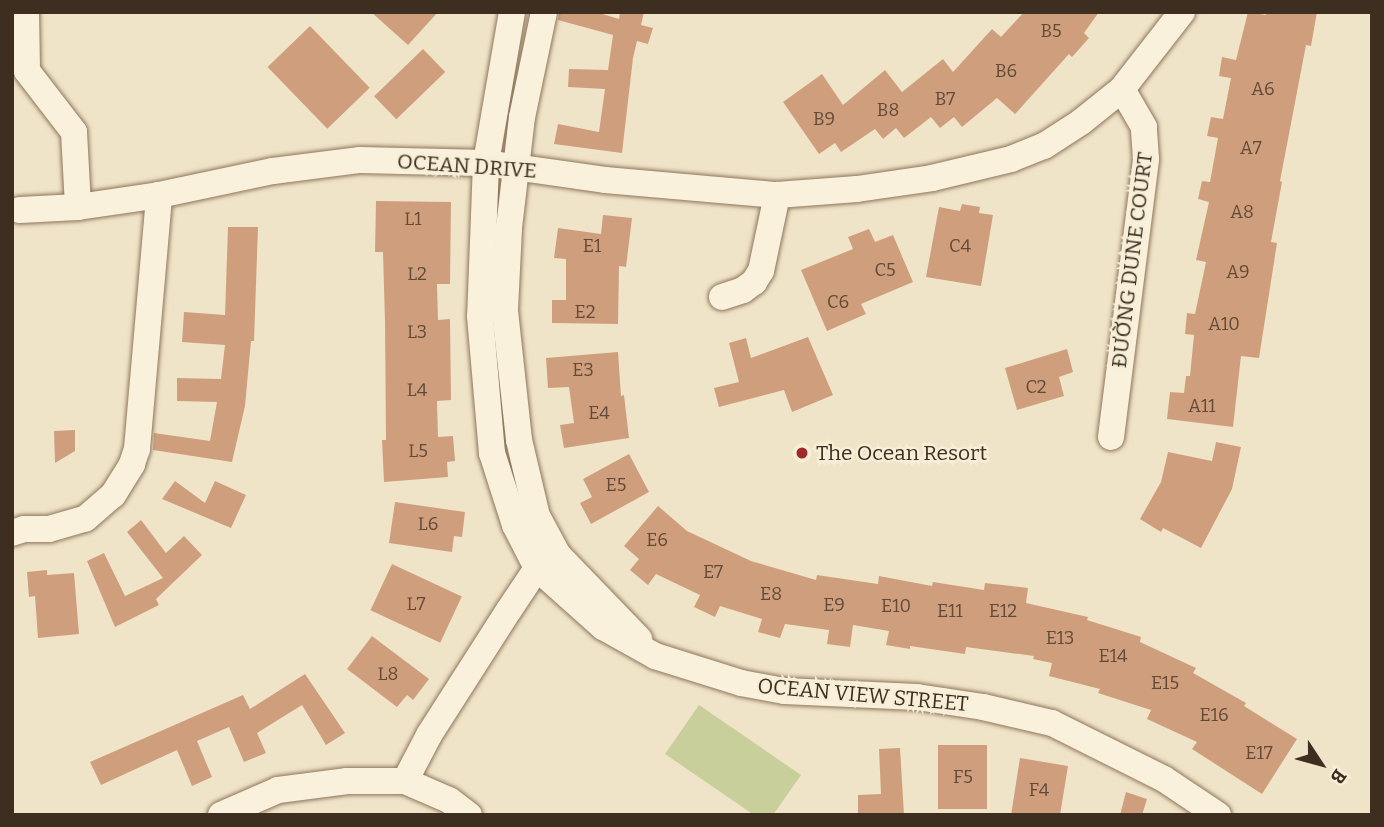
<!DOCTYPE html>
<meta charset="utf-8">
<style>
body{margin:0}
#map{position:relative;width:1384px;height:827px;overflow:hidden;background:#f0e4c8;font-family:Bitter,serif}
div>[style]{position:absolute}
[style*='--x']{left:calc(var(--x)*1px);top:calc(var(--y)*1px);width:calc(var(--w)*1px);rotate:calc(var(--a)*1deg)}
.green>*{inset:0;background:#c9cf9b}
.building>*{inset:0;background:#cf9f7d;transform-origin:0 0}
.roads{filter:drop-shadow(0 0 2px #8d765c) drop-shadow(0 0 2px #8d765c)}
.minor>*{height:26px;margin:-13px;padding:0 13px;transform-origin:13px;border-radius:13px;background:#faf1dc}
.dots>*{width:19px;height:19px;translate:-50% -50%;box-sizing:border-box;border:4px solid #f7eed8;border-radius:50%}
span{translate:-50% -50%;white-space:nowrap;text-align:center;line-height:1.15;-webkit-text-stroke:5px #f7eed8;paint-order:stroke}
.number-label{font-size:18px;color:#624a37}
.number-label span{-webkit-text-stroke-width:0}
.street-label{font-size:21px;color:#3d2e20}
.poi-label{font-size:21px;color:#3d2e20}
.left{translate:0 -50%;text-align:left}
.frame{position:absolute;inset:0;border:14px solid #3d2e20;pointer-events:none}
.north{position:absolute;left:1286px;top:729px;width:70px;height:70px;-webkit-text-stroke:5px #f7eed8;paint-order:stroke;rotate:126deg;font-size:19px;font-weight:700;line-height:28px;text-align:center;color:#3d2e20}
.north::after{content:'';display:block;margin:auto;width:24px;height:32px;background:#3d2e20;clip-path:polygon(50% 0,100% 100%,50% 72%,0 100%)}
</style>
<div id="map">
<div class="green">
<div style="clip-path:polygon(699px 705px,801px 775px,773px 815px,754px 815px,665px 754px)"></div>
</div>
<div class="building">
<div style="clip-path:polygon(371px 12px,438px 12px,408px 45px)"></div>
<div style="clip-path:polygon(559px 12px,596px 12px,619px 19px,620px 12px,644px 12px,641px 25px,653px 28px,648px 44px,637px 41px,633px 58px,622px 153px,554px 144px,558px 124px,599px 132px,605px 89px,568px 87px,569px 69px,608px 70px,613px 35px,558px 20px)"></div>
<div style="clip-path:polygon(1024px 12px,1099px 12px,1084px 33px,1089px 38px,1072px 57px,1069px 54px,1015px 114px,997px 98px,962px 127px,954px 117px,940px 128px,931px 117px,904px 138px,896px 128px,883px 139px,875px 129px,841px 152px,835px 143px,819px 154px,783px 102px,822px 74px,843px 105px,885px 70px,902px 92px,943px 59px,953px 72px,992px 29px,1001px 37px)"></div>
<div style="clip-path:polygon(1248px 12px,1266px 15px,1266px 12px,1317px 12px,1311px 46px,1306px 45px,1280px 181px,1282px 182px,1271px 242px,1277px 243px,1259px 358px,1241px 356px,1233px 427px,1167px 419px,1170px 392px,1184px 393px,1186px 376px,1190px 376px,1194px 335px,1185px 334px,1187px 313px,1195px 314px,1206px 262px,1196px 260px,1209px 202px,1198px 199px,1202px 181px,1210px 182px,1218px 138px,1207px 136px,1211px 117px,1223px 119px,1231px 78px,1219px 76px,1222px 57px,1236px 60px)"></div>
<div style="left:310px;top:26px;width:86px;height:59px;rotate:46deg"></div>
<div style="left:423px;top:49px;width:32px;height:68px;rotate:46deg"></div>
<div style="clip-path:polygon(376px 201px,451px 202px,450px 284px,437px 284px,438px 320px,450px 319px,451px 400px,437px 401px,438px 437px,453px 436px,455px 461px,447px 462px,448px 477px,384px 482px,382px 440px,386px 440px,385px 322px,383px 252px,375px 252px)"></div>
<div style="clip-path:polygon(962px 204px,980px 207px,979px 213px,993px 215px,981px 286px,926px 277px,939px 207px,960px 211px)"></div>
<div style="clip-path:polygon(603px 215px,632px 218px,626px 267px,619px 266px,618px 324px,552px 323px,552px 300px,566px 300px,566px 259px,554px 258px,558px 228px,601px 234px)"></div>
<div style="clip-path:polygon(228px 227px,258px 227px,254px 341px,251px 341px,245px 406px,232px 462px,153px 450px,154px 433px,210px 441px,217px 402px,177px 401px,177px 378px,221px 379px,225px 345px,182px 342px,184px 312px,225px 315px)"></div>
<div style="clip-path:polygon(869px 229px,875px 242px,893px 235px,913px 282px,861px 304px,866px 314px,827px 331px,801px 270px,853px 249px,848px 237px)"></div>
<div style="clip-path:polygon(808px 337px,833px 395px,792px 412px,784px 390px,719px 407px,714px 388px,739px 382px,729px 343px,746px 338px,751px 358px)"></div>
<div style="clip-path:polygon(1067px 349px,1073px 372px,1059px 377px,1064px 396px,1017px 410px,1005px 368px)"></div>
<div style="clip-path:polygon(618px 352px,621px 396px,624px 395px,629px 438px,564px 448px,560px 425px,574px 423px,569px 387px,548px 388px,546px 358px)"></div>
<div style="clip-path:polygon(75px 430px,75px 451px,55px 463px,54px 431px)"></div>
<div style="clip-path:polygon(1216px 442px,1241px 447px,1232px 489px,1201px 548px,1163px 528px,1161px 532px,1140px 519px,1161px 482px,1168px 452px,1212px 461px)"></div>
<div style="clip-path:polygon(629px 454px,649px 492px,591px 524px,580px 503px,592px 497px,583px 479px)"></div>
<div style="clip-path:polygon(175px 481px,205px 503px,215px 481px,246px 495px,231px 528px,162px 499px)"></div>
<div style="clip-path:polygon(395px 502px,465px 512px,462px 537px,454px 536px,452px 552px,389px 543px)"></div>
<div style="clip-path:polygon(658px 506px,687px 531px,751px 561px,816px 580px,817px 575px,878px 584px,879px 576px,932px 586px,933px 582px,984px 590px,985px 583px,1028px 588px,1026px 603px,1088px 617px,1087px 620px,1141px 637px,1140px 642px,1196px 668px,1193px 673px,1246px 703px,1244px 706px,1297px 739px,1262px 794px,1192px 749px,1197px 742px,1147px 719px,1151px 710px,1098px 693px,1100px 689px,1049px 676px,1052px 663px,1033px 659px,1034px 656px,966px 647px,965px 654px,910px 646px,910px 649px,886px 645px,889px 631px,853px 625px,850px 647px,827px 644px,829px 630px,785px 624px,780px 638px,758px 632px,762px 619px,720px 606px,715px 617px,694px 607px,700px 595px,656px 574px,648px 585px,630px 570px,639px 559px,624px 546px)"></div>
<div style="clip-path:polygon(141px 520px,166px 553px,184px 536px,202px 555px,156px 599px,159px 605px,115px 627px,87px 561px,104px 553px,125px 596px,163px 578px,127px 532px)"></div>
<div style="left:392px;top:564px;width:77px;height:51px;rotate:25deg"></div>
<div style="clip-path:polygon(47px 570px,47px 575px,74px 573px,79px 634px,38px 638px,35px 596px,29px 597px,27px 572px)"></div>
<div style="clip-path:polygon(372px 636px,429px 679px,413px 700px,407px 695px,397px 707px,347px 669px)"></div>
<div style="clip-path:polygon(305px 674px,345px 733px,326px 745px,302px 705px,257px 733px,266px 753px,244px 762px,229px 727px,197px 741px,212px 777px,192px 786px,177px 750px,101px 785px,90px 762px,243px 695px,250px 709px)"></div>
<div style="left:938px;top:745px;width:49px;height:64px"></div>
<div style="clip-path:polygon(900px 748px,904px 815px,858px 815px,858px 795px,881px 794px,879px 749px)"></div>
<div style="clip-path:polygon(1020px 758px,1068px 766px,1060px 815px,1011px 815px)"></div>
<div style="clip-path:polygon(1126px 792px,1147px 799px,1142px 815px,1120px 815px)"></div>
</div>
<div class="roads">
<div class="minor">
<div style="--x:26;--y:12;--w:59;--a:89"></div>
<div style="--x:27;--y:71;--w:77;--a:52.4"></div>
<div style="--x:74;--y:132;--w:75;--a:86.9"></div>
<div style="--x:512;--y:12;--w:153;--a:99.8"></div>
<div style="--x:486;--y:163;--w:153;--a:92.2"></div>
<div style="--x:480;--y:316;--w:138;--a:85"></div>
<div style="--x:492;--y:453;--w:76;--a:72.3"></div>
<div style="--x:515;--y:525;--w:48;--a:62.9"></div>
<div style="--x:537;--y:568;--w:89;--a:41.8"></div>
<div style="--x:603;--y:627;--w:60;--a:29.1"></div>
<div style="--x:655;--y:656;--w:90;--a:17.4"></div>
<div style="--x:741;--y:683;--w:44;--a:10.5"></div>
<div style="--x:784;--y:691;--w:133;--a:2.6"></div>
<div style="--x:917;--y:697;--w:67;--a:8.6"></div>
<div style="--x:983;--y:707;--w:71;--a:13.1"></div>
<div style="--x:1052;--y:723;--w:125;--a:26.6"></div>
<div style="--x:1164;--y:779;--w:65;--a:33.7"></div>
<div style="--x:544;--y:12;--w:107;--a:101.8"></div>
<div style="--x:522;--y:117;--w:112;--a:96.7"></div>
<div style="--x:509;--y:228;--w:83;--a:92.8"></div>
<div style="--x:505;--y:311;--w:130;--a:83.8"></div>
<div style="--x:519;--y:440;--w:78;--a:76.7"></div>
<div style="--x:537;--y:516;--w:44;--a:61.7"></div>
<div style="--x:558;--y:555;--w:117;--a:46"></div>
<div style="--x:20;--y:210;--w:58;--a:-3"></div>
<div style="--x:78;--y:207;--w:82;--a:-8.4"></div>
<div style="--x:159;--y:195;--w:116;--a:-11.9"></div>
<div style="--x:273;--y:171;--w:88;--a:-7.2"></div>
<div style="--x:360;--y:160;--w:126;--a:1.4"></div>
<div style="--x:486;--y:163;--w:120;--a:8.1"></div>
<div style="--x:605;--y:180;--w:173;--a:5"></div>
<div style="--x:777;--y:195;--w:80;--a:-4.3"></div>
<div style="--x:857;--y:189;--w:76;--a:-8.3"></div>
<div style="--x:932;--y:178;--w:81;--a:-13.5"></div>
<div style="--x:1011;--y:159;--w:35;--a:-22"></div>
<div style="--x:1044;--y:146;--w:44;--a:-33"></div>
<div style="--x:1081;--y:122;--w:53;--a:-38.8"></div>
<div style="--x:1122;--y:89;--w:98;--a:-52.1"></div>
<div style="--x:722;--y:297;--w:22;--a:-18"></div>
<div style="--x:743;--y:290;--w:14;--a:-36"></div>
<div style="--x:754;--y:282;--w:13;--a:-58"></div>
<div style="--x:761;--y:271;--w:78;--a:-78.1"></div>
<div style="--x:1111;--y:437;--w:280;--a:-82.8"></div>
<div style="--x:1146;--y:159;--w:32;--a:-94"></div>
<div style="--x:1144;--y:127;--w:44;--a:-120.1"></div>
<div style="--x:12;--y:533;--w:13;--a:-18"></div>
<div style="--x:24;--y:529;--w:25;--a:0"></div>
<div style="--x:49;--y:529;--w:37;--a:-16"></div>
<div style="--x:85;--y:519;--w:37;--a:-41"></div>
<div style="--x:113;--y:495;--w:36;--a:-58"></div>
<div style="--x:132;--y:464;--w:16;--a:-72"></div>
<div style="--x:137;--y:449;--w:255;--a:-85"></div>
<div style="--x:405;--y:781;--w:52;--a:-62.4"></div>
<div style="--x:429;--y:735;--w:148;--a:-57.4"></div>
<div style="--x:509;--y:610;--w:50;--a:-56.3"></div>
<div style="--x:537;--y:568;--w:15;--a:-32"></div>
<div style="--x:221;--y:815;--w:62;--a:-23.7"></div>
<div style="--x:278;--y:790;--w:70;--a:-7.4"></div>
<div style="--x:347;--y:781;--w:58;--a:0"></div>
<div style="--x:405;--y:781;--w:48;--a:23.4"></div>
<div style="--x:449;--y:800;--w:25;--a:37"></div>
</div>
</div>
<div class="dots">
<div style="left:802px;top:453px;background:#9e2a2b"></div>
</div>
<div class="number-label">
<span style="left:1051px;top:31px">B5</span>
<span style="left:1006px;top:71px">B6</span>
<span style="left:1263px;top:89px">A6</span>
<span style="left:945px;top:99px">B7</span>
<span style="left:888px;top:110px">B8</span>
<span style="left:824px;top:119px">B9</span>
<span style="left:1251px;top:148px">A7</span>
<span style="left:1242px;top:212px">A8</span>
<span style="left:413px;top:219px">L1</span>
<span style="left:592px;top:246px">E1</span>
<span style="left:960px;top:246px">C4</span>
<span style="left:885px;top:270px">C5</span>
<span style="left:1238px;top:272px">A9</span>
<span style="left:417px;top:274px">L2</span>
<span style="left:838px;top:302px">C6</span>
<span style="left:585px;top:312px">E2</span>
<span style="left:1224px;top:324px">A10</span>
<span style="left:417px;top:332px">L3</span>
<span style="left:583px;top:370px">E3</span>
<span style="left:1036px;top:387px">C2</span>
<span style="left:417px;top:390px">L4</span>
<span style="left:1202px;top:406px">A11</span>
<span style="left:599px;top:413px">E4</span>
<span style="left:418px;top:451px">L5</span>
<span style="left:616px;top:485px">E5</span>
<span style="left:428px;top:524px">L6</span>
<span style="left:657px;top:540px">E6</span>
<span style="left:713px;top:572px">E7</span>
<span style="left:771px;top:594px">E8</span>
<span style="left:416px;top:604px">L7</span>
<span style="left:834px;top:605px">E9</span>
<span style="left:896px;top:606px">E10</span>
<span style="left:950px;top:611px">E11</span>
<span style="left:1003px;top:611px">E12</span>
<span style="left:1060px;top:638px">E13</span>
<span style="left:1113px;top:656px">E14</span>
<span style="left:388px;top:674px">L8</span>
<span style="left:1165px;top:683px">E15</span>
<span style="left:1214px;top:715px">E16</span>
<span style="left:1259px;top:753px">E17</span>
<span style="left:963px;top:777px">F5</span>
<span style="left:1039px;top:790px">F4</span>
</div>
<div class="street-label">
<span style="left:467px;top:166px;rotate:4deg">OCEAN DRIVE</span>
<span style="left:1132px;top:260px;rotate:-83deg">ĐƯỜNG DUNE COURT</span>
<span style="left:863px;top:695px;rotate:5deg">OCEAN VIEW STREET</span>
</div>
<div class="poi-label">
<span class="left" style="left:816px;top:453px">The Ocean Resort</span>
</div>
<div class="frame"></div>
<div class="north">B</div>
</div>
